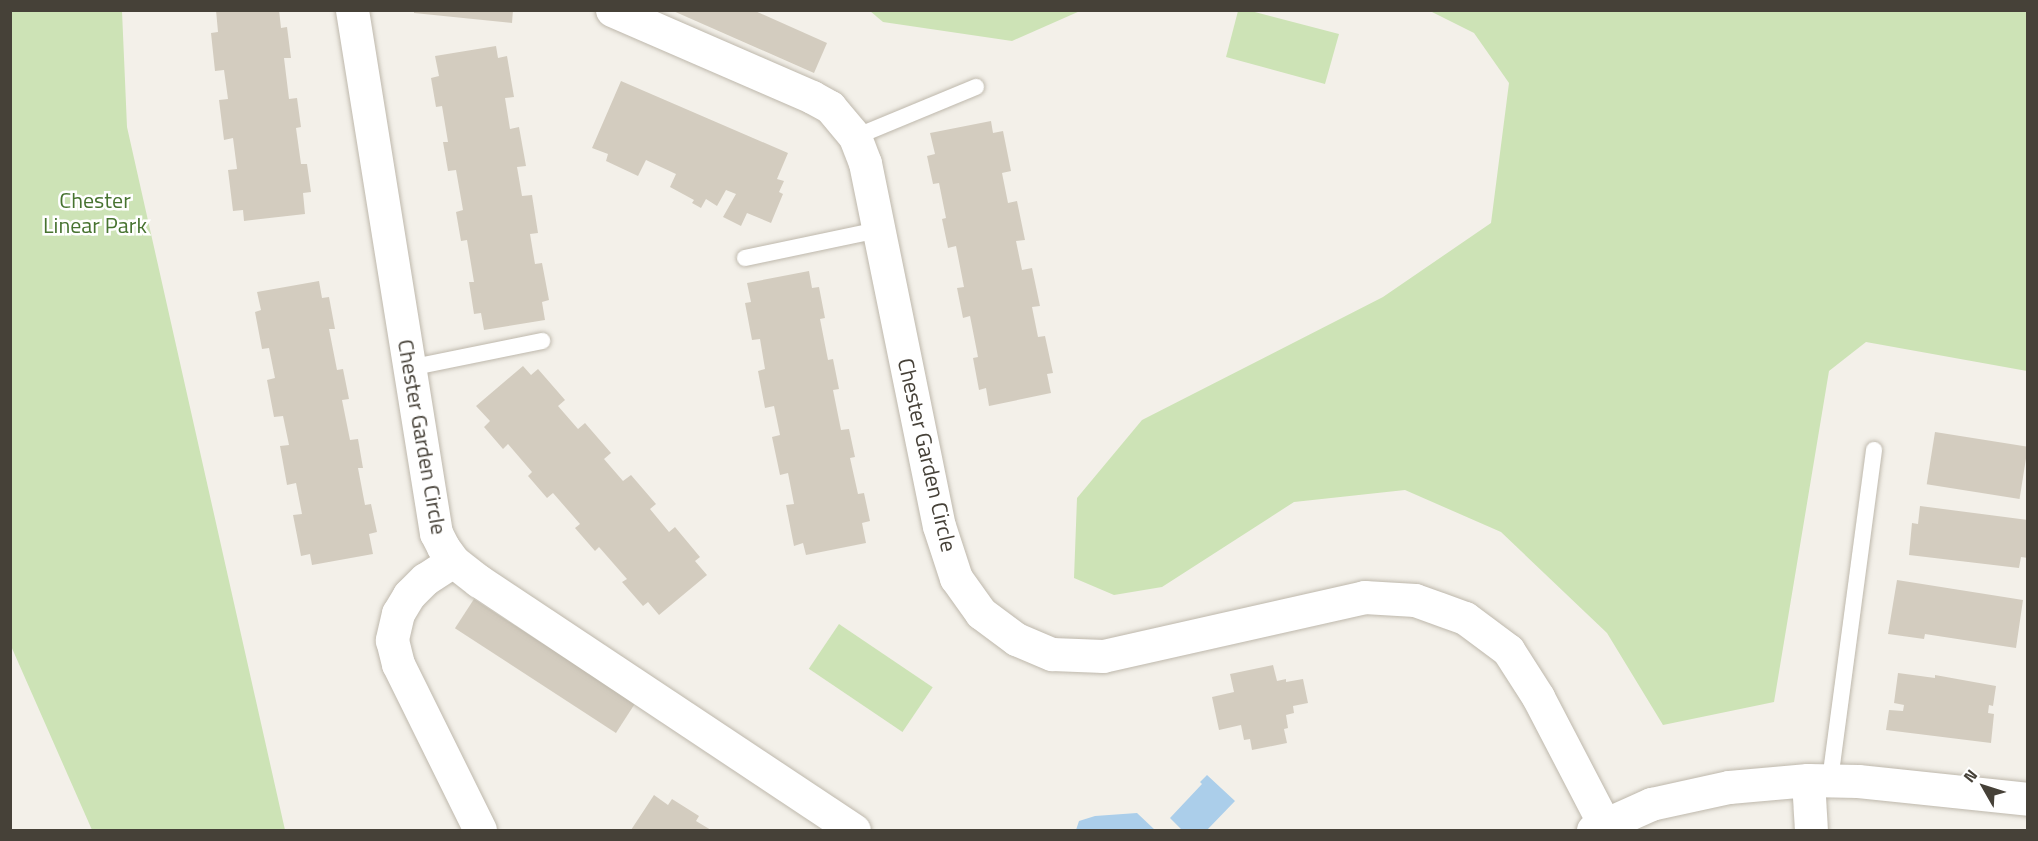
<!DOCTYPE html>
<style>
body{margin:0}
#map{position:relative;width:2038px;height:841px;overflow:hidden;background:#f3f0e9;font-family:"Titillium Web",sans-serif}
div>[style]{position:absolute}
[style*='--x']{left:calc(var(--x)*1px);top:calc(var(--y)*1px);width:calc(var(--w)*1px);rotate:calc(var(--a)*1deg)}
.green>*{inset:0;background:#cde3b6;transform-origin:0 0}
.water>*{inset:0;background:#abceea}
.building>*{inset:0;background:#d3ccbf;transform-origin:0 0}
.roads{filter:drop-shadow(0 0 2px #beb8ac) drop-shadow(0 0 2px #beb8ac)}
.service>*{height:16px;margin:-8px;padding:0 8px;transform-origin:8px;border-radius:8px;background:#fff}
.minor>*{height:33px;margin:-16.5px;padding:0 16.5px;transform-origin:16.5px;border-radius:16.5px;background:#fff}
span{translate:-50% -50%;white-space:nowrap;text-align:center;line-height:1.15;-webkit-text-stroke:5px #fff;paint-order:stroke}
.park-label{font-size:22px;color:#477330}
.street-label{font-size:22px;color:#464138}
.frame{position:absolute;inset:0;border:12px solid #464138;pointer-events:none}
.north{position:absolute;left:1954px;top:757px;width:60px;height:60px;-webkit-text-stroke:4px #fff;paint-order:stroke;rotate:309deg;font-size:16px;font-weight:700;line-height:24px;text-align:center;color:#464138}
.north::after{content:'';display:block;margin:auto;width:21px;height:27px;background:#464138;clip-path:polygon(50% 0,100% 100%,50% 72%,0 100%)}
</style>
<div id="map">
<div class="green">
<div style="clip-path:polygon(10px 11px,122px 11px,127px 127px,285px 830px,92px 830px,11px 646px)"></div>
<div style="clip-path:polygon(870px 11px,1080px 11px,1012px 41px,883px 22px)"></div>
<div style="clip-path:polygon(1238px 11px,1251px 11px,1339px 34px,1325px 84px,1226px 57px)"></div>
<div style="clip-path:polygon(1430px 11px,2027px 11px,2027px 371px,1866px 342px,1829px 371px,1774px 702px,1663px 725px,1607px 633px,1501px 532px,1405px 490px,1294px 502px,1162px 587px,1114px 595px,1074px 578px,1077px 498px,1142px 420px,1383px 297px,1491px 223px,1509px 83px,1474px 33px)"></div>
<div style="left:839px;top:624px;width:113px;height:54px;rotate:34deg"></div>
</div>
<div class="water">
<div style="clip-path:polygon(1207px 775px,1235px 801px,1207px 830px,1182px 830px,1170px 818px,1202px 784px,1200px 782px)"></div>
<div style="clip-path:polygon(1137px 813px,1155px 830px,1076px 830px,1079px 821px,1095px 816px)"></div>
</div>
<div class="building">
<div style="clip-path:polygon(216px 10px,279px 10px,281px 28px,287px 27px,291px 58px,284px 58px,289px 99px,297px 98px,301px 127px,296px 128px,301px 164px,307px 164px,311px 192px,303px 193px,305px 214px,244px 221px,243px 210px,233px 211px,228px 170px,237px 169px,233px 138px,224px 140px,219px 100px,228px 99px,224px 70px,215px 71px,211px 33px,218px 32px)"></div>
<div style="clip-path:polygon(414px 10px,513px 10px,512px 23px,414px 13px)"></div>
<div style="clip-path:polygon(671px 10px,753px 10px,827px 43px,814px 73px)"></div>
<div style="clip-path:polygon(496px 46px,498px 58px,507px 56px,514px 97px,505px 98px,510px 129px,519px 127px,526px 166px,517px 167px,522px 196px,532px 195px,538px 233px,530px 234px,535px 264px,542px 263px,549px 300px,542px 302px,545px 320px,484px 330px,481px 313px,474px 314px,469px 282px,474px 282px,467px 240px,461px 241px,456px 212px,463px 210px,456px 170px,448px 171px,443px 142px,448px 142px,442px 106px,436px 107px,431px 78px,439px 76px,435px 56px)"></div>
<div style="clip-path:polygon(621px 81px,788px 153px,777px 179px,784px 181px,779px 192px,783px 194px,771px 223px,747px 213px,741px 226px,723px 217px,736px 194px,726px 190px,717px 206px,706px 199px,701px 208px,692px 203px,694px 200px,670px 187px,676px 174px,646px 160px,638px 176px,606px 161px,608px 154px,592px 148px)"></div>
<div style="clip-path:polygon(991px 121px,993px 133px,1003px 131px,1011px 171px,1002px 173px,1008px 203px,1017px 201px,1025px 240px,1016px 241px,1022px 270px,1032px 268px,1040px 306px,1032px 307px,1038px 337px,1045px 336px,1053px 373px,1047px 374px,1051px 393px,989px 406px,986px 388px,979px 390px,973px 358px,978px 357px,970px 316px,963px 318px,957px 288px,964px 287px,956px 246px,948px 248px,942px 219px,946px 218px,939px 183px,933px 184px,927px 156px,935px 154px,930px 133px)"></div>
<div style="clip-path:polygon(809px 271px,812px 288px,819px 287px,825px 318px,820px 319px,828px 360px,833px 359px,839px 389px,833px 390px,841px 430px,849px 429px,855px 457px,850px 458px,858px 494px,864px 493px,870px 521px,862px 523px,866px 543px,806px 555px,803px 543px,794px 546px,786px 505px,794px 504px,788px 473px,780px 475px,772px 437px,780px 435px,774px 406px,765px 408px,758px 371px,765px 369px,760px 339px,752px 340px,745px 303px,751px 302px,747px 283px)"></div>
<div style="clip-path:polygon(319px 281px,322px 298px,329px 297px,335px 329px,329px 329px,337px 370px,343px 369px,349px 399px,342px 400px,350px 440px,358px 439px,363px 468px,358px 468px,365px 505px,371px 504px,377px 532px,369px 534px,373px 554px,312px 565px,310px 554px,301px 556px,293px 515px,302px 514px,296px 483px,287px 485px,280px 446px,289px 445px,283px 416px,274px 417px,267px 380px,275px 378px,269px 348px,262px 349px,255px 312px,261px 310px,257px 292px)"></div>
<div style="clip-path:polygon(523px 366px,531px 375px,538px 369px,565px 400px,558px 406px,578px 429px,585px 423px,611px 453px,604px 459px,623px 481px,631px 475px,656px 504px,650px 509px,669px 532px,675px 527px,700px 557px,695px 561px,707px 575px,659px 615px,648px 602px,643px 606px,622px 582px,627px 579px,599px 547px,595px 551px,575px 528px,580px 524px,553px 493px,547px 498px,528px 476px,532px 472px,508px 444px,503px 449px,484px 427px,490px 421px,476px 406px)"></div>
<div style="left:1935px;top:432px;width:94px;height:53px;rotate:9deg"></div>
<div style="clip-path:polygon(1920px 506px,2028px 520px,2028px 558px,2021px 557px,2019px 568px,1909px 555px,1912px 523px,1918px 524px)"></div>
<div style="clip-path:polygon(1897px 580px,2023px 600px,2016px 648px,1925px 634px,1924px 639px,1888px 634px)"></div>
<div style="left:474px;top:599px;width:192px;height:35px;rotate:33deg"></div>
<div style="clip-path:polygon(1273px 665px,1277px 681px,1286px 679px,1286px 682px,1303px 679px,1308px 703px,1293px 706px,1294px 713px,1286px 715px,1288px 728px,1284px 729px,1287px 743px,1252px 750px,1250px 739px,1244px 740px,1241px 725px,1219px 730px,1212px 697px,1234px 692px,1230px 674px)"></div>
<div style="clip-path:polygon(1898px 673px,1935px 678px,1935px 675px,1996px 686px,1993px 706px,1989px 705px,1988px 713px,1994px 714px,1991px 743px,1886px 730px,1889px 710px,1903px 711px,1904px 705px,1894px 703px)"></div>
<div style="clip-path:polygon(654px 795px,668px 805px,672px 799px,699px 816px,696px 821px,711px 830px,631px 830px)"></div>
</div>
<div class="roads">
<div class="service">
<div style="--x:855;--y:137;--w:131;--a:-22.5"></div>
<div style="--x:745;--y:258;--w:136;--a:-11.9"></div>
<div style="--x:409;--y:368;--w:136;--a:-11.5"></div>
<div style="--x:1830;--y:780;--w:333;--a:-82.4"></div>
</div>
<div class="minor">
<div style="--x:352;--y:10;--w:530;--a:80.88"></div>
<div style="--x:436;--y:533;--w:16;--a:63"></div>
<div style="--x:443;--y:547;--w:17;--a:54"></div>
<div style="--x:453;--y:561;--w:33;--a:38"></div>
<div style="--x:479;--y:581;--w:450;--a:33.6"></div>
<div style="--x:612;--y:10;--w:218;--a:23.5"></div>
<div style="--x:812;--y:97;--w:21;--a:29"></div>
<div style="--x:830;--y:107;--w:39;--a:50"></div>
<div style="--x:855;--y:137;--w:28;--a:69"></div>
<div style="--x:865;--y:163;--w:370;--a:78.5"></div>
<div style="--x:939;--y:526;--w:55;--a:71.9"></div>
<div style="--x:956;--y:578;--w:43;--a:54.5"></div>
<div style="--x:981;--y:613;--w:44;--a:36.6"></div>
<div style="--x:1016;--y:639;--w:39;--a:23"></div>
<div style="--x:1052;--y:654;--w:51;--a:2.2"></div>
<div style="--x:1103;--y:656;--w:268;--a:-12.7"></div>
<div style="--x:1364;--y:597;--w:51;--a:3.4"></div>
<div style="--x:1415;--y:600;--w:53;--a:19.8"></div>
<div style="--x:1465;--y:618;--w:54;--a:36.7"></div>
<div style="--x:1508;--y:650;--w:56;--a:57.4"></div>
<div style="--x:1538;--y:697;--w:143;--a:62.5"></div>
<div style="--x:453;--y:561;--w:33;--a:147"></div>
<div style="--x:425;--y:579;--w:23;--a:135"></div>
<div style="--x:409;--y:595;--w:21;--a:121"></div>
<div style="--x:398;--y:613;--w:28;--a:103"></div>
<div style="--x:392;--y:640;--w:25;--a:76"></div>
<div style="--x:398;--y:664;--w:185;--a:63.7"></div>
<div style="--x:1808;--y:780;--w:50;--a:86.6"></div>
<div style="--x:1593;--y:830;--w:64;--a:-24.1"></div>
<div style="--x:1651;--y:804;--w:80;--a:-12.3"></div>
<div style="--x:1729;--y:787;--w:79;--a:-5.1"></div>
<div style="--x:1808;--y:780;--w:50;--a:1.1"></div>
<div style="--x:1858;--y:781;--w:171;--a:6"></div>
</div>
</div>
<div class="park-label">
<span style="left:95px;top:213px">Chester<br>Linear Park</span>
</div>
<div class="street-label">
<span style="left:422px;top:437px;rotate:80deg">Chester Garden Circle</span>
<span style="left:927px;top:455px;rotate:77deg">Chester Garden Circle</span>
</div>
<div class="frame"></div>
<div class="north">N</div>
</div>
